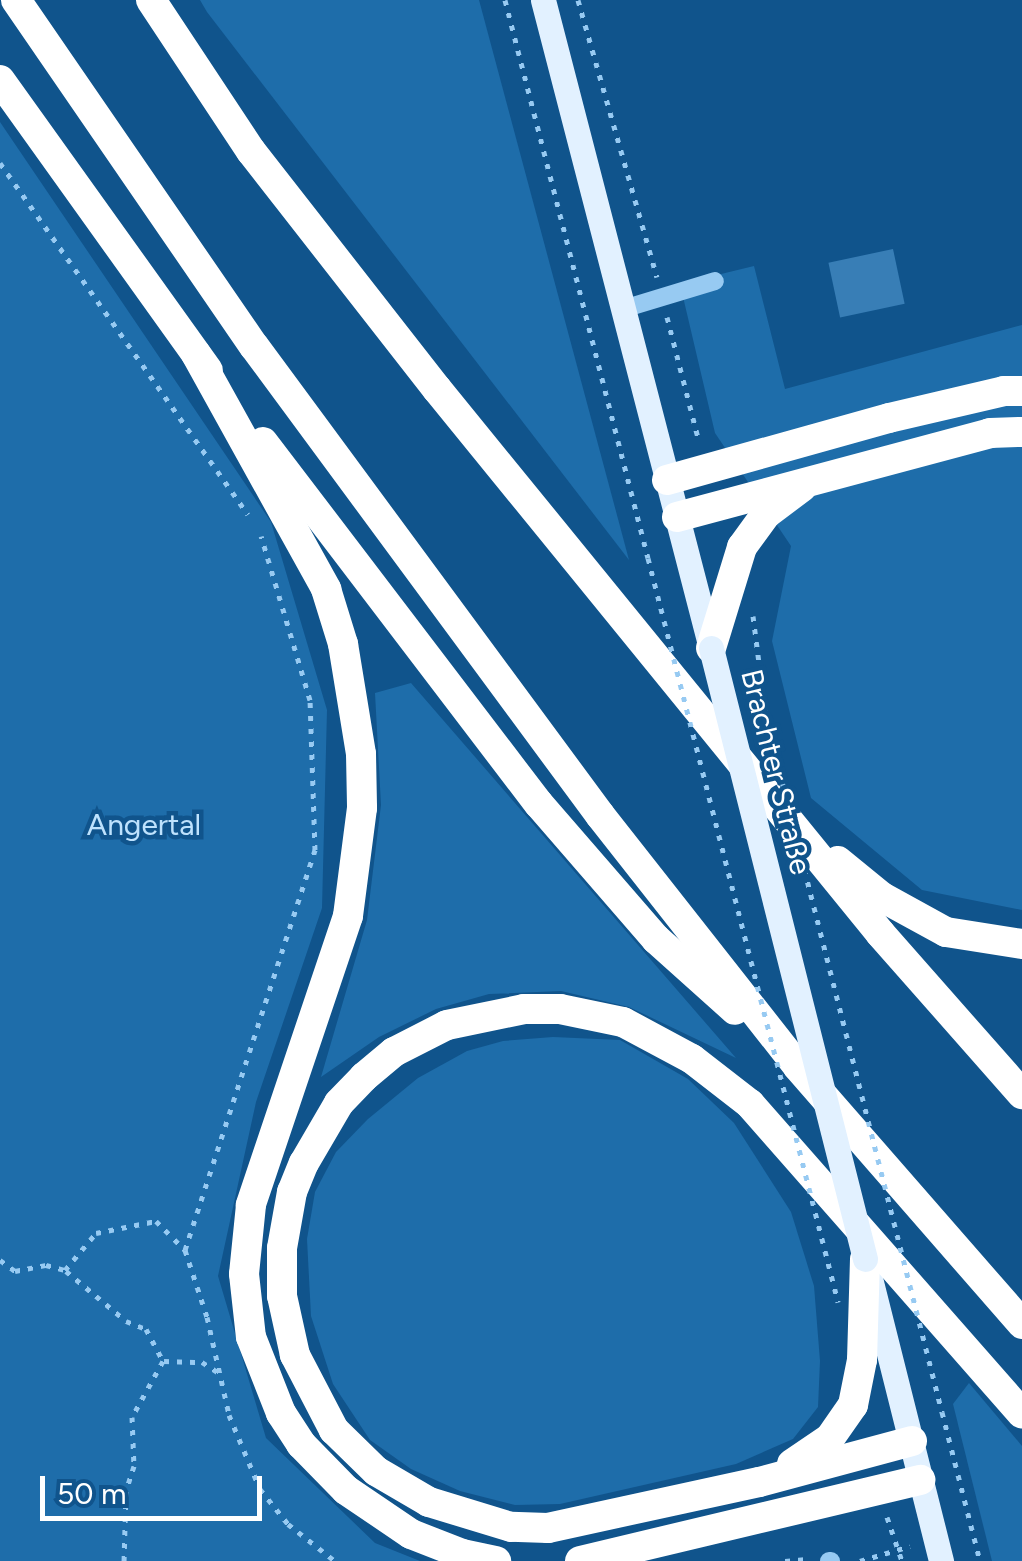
<!DOCTYPE html>
<meta charset="utf-8">
<style>
body{margin:0}
#map{position:relative;width:1022px;height:1561px;overflow:hidden;background:#10548c;font-family:Figtree,sans-serif}
div>[style]{position:absolute}
[style*='--x']{left:calc(var(--x)*1px);top:calc(var(--y)*1px);width:calc(var(--w)*1px);rotate:calc(var(--a)*1deg)}
.green>*{inset:0;background:#1e6daa}
.building>*{inset:0;background:#387eb6;transform-origin:0 0}
.path>*{height:5px;margin-top:-2.5px;transform-origin:0;background:repeating-linear-gradient(90deg,#97caf2 0 5px,transparent 0 13px)}
.minor>*{height:18px;margin:-9px;padding:0 9px;transform-origin:9px;border-radius:9px;background:#97caf2}
.major>*{height:25px;margin:-12.5px;padding:0 12.5px;transform-origin:12.5px;border-radius:12.5px;background:#e2f1ff}
.highway>*{height:30px;margin:-15px;padding:0 15px;transform-origin:15px;border-radius:15px;background:#fff}
.path-bridge>*{height:5px;margin-top:-2.5px;transform-origin:0;background:repeating-linear-gradient(90deg,#97caf2 0 5px,transparent 0 13px)}
.major-bridge>*{height:25px;margin:-12.5px;padding:0 12.5px;transform-origin:12.5px;border-radius:12.5px;background:#e2f1ff}
span{translate:-50% -50%;white-space:nowrap;text-align:center;line-height:1.15;-webkit-text-stroke:9px #10548c;paint-order:stroke}
.street-label{font-size:30px;color:#fff}
.park-label{font-size:30px;color:#bee2fd}
.scale{position:absolute;left:40px;top:1476px;width:222px;height:45px;box-sizing:border-box;border:5px solid #fff;border-top:0;padding-left:12px;font-size:30px;line-height:35px;white-space:nowrap;color:#fff;-webkit-text-stroke:8px #10548c;paint-order:stroke}
</style>
<div id="map">
<div class="green">
<div style="clip-path:polygon(200px 0,479px 0,629px 560px,207px 12px)"></div>
<div style="clip-path:polygon(0 122px,271px 522px,327px 710px,322px 908px,256px 1102px,218px 1276px,266px 1438px,375px 1543px,420px 1561px,0 1561px)"></div>
<div style="clip-path:polygon(754px 266px,785px 389px,1022px 325px,1022px 910px,922px 890px,811px 798px,772px 641px,791px 546px,715px 433px,680px 284px)"></div>
<div style="clip-path:polygon(411px 683px,736px 1058px,629px 1007px,561px 991px,489px 994px,436px 1009px,379px 1037px,321px 1077px,367px 920px,381px 805px,375px 693px)"></div>
<div style="clip-path:polygon(553px 1037px,620px 1040px,688px 1079px,734px 1123px,791px 1212px,814px 1286px,820px 1361px,818px 1407px,793px 1439px,736px 1464px,560px 1504px,515px 1505px,460px 1491px,411px 1469px,370px 1440px,333px 1384px,311px 1316px,307px 1239px,315px 1192px,336px 1152px,368px 1119px,418px 1078px,467px 1051px,503px 1041px)"></div>
<div style="clip-path:polygon(969px 1383px,1022px 1446px,1022px 1561px,992px 1561px,953px 1404px)"></div>
</div>
<div class="building">
<div style="left:893px;top:249px;width:56px;height:66px;rotate:78deg"></div>
</div>
<div class="path">
<div style="--x:505;--y:0;--w:576;--a:75.63"></div>
<div style="--x:578;--y:0;--w:288;--a:74.1"></div>
<div style="--x:0;--y:163;--w:430;--a:54.8"></div>
<div style="--x:667;--y:317;--w:129;--a:75.6"></div>
<div style="--x:753;--y:616;--w:103;--a:82.7"></div>
<div style="--x:185;--y:1250;--w:421;--a:-72"></div>
<div style="--x:315;--y:850;--w:150;--a:-91.9"></div>
<div style="--x:310;--y:700;--w:171;--a:-106.6"></div>
<div style="--x:0;--y:1260;--w:19;--a:36"></div>
<div style="--x:15;--y:1271;--w:32;--a:-11"></div>
<div style="--x:46;--y:1265;--w:20;--a:15"></div>
<div style="--x:65;--y:1270;--w:48;--a:-50"></div>
<div style="--x:96;--y:1233;--w:61;--a:-11.3"></div>
<div style="--x:156;--y:1221;--w:41;--a:45"></div>
<div style="--x:185;--y:1250;--w:71;--a:71.8"></div>
<div style="--x:207;--y:1317;--w:100;--a:77.3"></div>
<div style="--x:229;--y:1415;--w:80;--a:67.3"></div>
<div style="--x:260;--y:1489;--w:45;--a:51.3"></div>
<div style="--x:288;--y:1524;--w:60;--a:38.2"></div>
<div style="--x:66;--y:1271;--w:78;--a:39.8"></div>
<div style="--x:126;--y:1321;--w:22;--a:22"></div>
<div style="--x:146;--y:1329;--w:36;--a:62"></div>
<div style="--x:163;--y:1361;--w:64;--a:119"></div>
<div style="--x:132;--y:1417;--w:49;--a:87.7"></div>
<div style="--x:134;--y:1466;--w:26;--a:108"></div>
<div style="--x:126;--y:1491;--w:70;--a:91.6"></div>
<div style="--x:164;--y:1361;--w:38;--a:2"></div>
<div style="--x:202;--y:1362;--w:20;--a:33"></div>
<div style="--x:942;--y:1412;--w:154;--a:75.7"></div>
<div style="--x:887;--y:1517;--w:46;--a:71.2"></div>
<div style="--x:785;--y:1561;--w:22;--a:-5"></div>
<div style="--x:860;--y:1561;--w:52;--a:-16.7"></div>
</div>
<div class="minor">
<div style="--x:623;--y:309;--w:96;--a:-16.9"></div>
<div style="--x:829;--y:1561;--w:2;--a:0"></div>
</div>
<div class="major">
<div style="--x:543;--y:0;--w:669;--a:75.47"></div>
<div style="--x:870;--y:1278;--w:292;--a:75.9"></div>
</div>
<div class="highway">
<div style="--x:16;--y:0;--w:420;--a:55.5"></div>
<div style="--x:254;--y:346;--w:583;--a:53.58"></div>
<div style="--x:600;--y:815;--w:320;--a:51.8"></div>
<div style="--x:798;--y:1067;--w:341;--a:48.9"></div>
<div style="--x:151;--y:0;--w:181;--a:56.5"></div>
<div style="--x:251;--y:151;--w:302;--a:52"></div>
<div style="--x:437;--y:389;--w:702;--a:50.84"></div>
<div style="--x:880;--y:933;--w:215;--a:48.6"></div>
<div style="--x:0;--y:80;--w:357;--a:54.4"></div>
<div style="--x:196;--y:354;--w:269;--a:61"></div>
<div style="--x:326;--y:589;--w:58;--a:72.8"></div>
<div style="--x:343;--y:644;--w:111;--a:80.7"></div>
<div style="--x:361;--y:754;--w:54;--a:88.9"></div>
<div style="--x:362;--y:808;--w:109;--a:97.4"></div>
<div style="--x:348;--y:916;--w:305;--a:108.6"></div>
<div style="--x:251;--y:1205;--w:69;--a:95.8"></div>
<div style="--x:244;--y:1274;--w:63;--a:83.7"></div>
<div style="--x:251;--y:1337;--w:82;--a:68.5"></div>
<div style="--x:281;--y:1413;--w:37;--a:57"></div>
<div style="--x:301;--y:1444;--w:64;--a:45.6"></div>
<div style="--x:346;--y:1490;--w:78;--a:34.1"></div>
<div style="--x:411;--y:1534;--w:55;--a:21.4"></div>
<div style="--x:462;--y:1554;--w:35;--a:12"></div>
<div style="--x:263;--y:442;--w:455;--a:52.7"></div>
<div style="--x:539;--y:804;--w:179;--a:49.1"></div>
<div style="--x:656;--y:939;--w:106;--a:41.9"></div>
<div style="--x:667;--y:480;--w:230;--a:-15.6"></div>
<div style="--x:889;--y:418;--w:118;--a:-13.2"></div>
<div style="--x:1004;--y:391;--w:18;--a:0"></div>
<div style="--x:677;--y:517;--w:324;--a:-15"></div>
<div style="--x:990;--y:433;--w:32;--a:-2"></div>
<div style="--x:711;--y:648;--w:106;--a:-72.9"></div>
<div style="--x:742;--y:547;--w:41;--a:-54"></div>
<div style="--x:766;--y:514;--w:45;--a:-36.9"></div>
<div style="--x:838;--y:861;--w:57;--a:39.3"></div>
<div style="--x:882;--y:897;--w:73;--a:28.7"></div>
<div style="--x:946;--y:932;--w:77;--a:9"></div>
<div style="--x:912;--y:1441;--w:158;--a:165"></div>
<div style="--x:759;--y:1482;--w:216;--a:167.7"></div>
<div style="--x:548;--y:1528;--w:37;--a:-178"></div>
<div style="--x:511;--y:1527;--w:86;--a:-163"></div>
<div style="--x:429;--y:1502;--w:61;--a:-149.7"></div>
<div style="--x:376;--y:1471;--w:59;--a:-135.7"></div>
<div style="--x:334;--y:1430;--w:85;--a:-117.5"></div>
<div style="--x:295;--y:1355;--w:60;--a:-102.4"></div>
<div style="--x:282;--y:1296;--w:48;--a:-90"></div>
<div style="--x:282;--y:1248;--w:57;--a:-79.9"></div>
<div style="--x:292;--y:1192;--w:31;--a:-68"></div>
<div style="--x:304;--y:1163;--w:69;--a:-59.7"></div>
<div style="--x:339;--y:1103;--w:36;--a:-46"></div>
<div style="--x:364;--y:1077;--w:39;--a:-40"></div>
<div style="--x:394;--y:1052;--w:59;--a:-27"></div>
<div style="--x:447;--y:1025;--w:79;--a:-11.7"></div>
<div style="--x:524;--y:1009;--w:36;--a:0"></div>
<div style="--x:560;--y:1009;--w:64;--a:11.7"></div>
<div style="--x:623;--y:1022;--w:78;--a:28.2"></div>
<div style="--x:692;--y:1059;--w:73;--a:37.8"></div>
<div style="--x:750;--y:1104;--w:412;--a:48.7"></div>
<div style="--x:792;--y:1464;--w:46;--a:-34.4"></div>
<div style="--x:830;--y:1438;--w:40;--a:-55.1"></div>
<div style="--x:853;--y:1405;--w:46;--a:-78.7"></div>
<div style="--x:862;--y:1360;--w:101;--a:-88.3"></div>
<div style="--x:580;--y:1561;--w:350;--a:-13.4"></div>
</div>
<div class="path-bridge">
<div style="--x:648;--y:558;--w:768;--a:75.67"></div>
<div style="--x:766;--y:718;--w:716;--a:75.77"></div>
</div>
<div class="major-bridge">
<div style="--x:711;--y:648;--w:630;--a:75.85"></div>
</div>
<div class="street-label">
<span style="left:776px;top:772px;rotate:76deg">Brachter Straße</span>
</div>
<div class="park-label">
<span style="left:144px;top:825px">Angertal</span>
</div>
<div class="scale">50 m</div>
</div>
